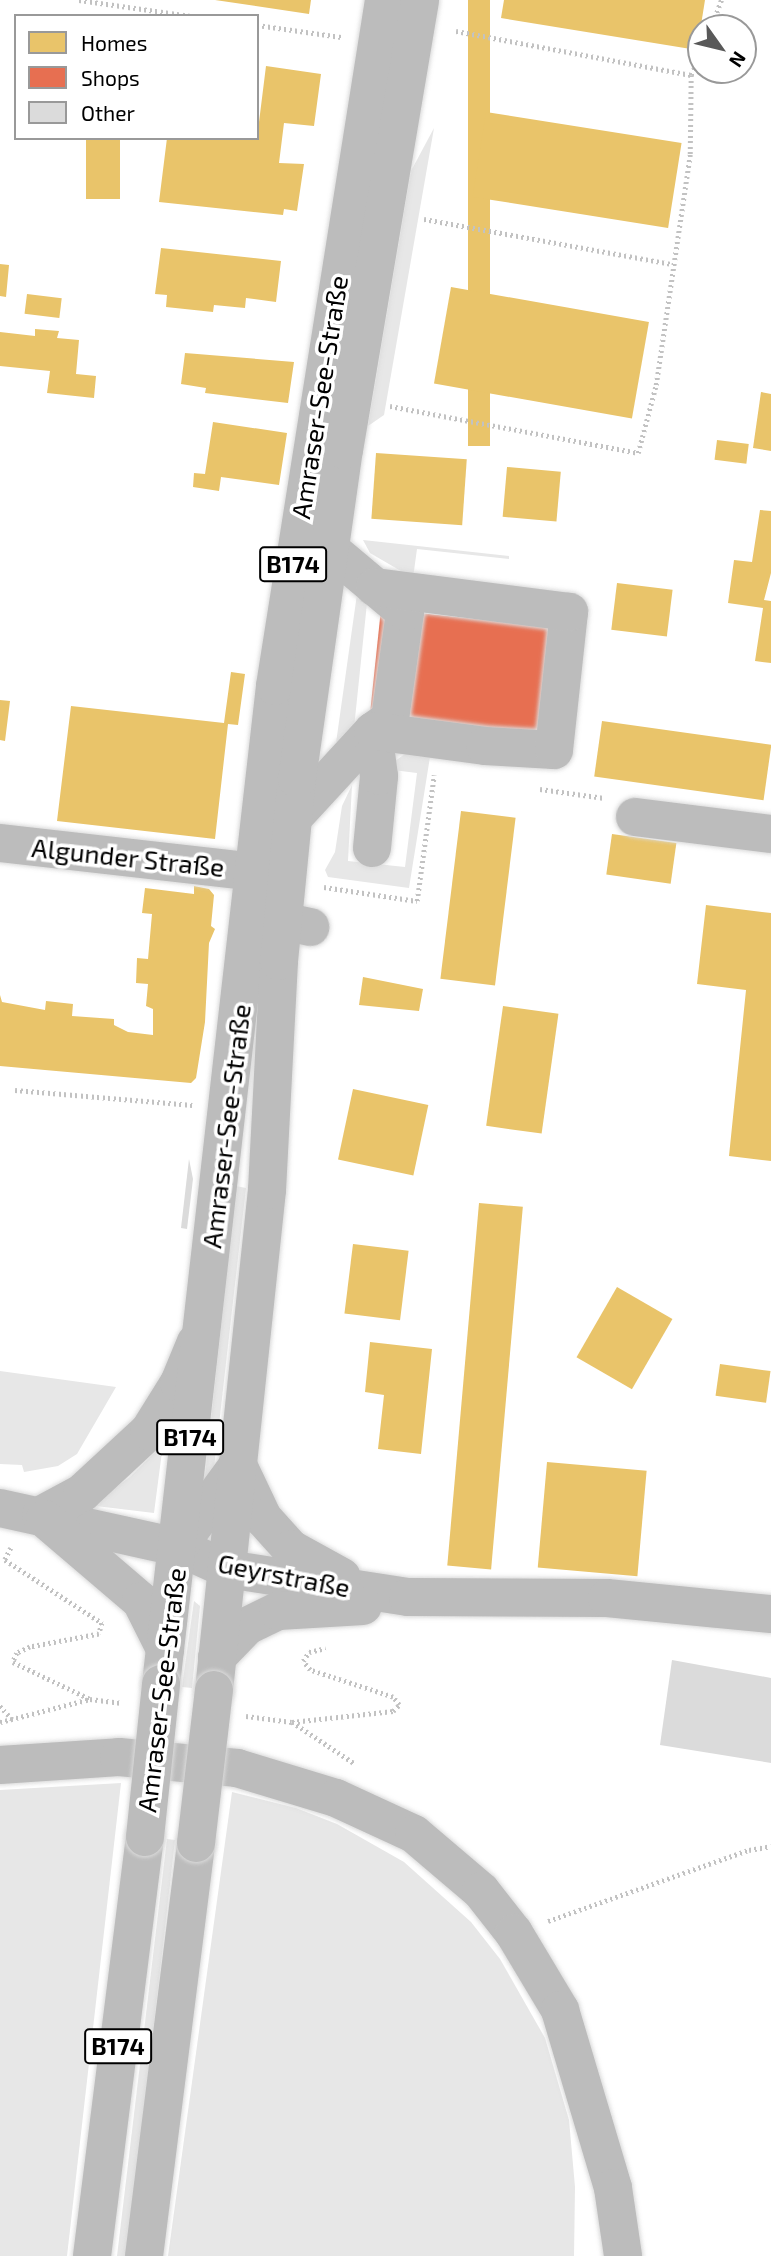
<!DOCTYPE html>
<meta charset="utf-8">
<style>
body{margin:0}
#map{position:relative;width:771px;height:2256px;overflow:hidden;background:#fff;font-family:"Exo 2",sans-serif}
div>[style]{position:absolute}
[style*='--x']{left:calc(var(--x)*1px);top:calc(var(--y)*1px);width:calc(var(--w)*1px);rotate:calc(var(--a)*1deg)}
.green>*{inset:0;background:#e7e7e7}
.homes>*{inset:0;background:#e9c46a;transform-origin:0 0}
.shops>*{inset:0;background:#e76f51;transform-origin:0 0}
.building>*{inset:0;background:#dbdbdb}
.path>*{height:4.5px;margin-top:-2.25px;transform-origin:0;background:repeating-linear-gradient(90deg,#c2c2c2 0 2px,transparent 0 5.5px)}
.roads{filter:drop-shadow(0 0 2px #dbdbdb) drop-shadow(0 0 2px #dbdbdb)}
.minor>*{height:38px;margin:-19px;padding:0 19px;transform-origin:19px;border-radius:19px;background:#bcbcbc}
.major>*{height:38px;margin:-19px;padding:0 19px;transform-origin:19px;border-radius:19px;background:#bcbcbc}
.bridges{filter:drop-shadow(0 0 2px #dbdbdb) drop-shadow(0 0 2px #dbdbdb)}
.major-bridge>*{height:38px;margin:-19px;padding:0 19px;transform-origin:19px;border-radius:19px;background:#bcbcbc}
span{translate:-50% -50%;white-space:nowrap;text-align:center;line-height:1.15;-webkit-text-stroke:7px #fff;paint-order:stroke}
.shield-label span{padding:2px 5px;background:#fff;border:2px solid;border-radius:5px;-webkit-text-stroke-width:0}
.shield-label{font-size:24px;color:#000;font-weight:700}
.street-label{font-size:26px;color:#000}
.legend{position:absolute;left:14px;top:14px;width:245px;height:126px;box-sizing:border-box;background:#fff;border:2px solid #999;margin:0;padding:9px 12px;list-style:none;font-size:21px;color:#000}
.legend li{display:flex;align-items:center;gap:14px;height:35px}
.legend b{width:35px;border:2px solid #999}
.north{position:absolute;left:687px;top:14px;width:70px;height:70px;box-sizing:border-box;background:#fff;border:2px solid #999;border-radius:50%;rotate:124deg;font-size:19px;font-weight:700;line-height:28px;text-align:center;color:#000}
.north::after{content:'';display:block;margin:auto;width:24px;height:32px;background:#595959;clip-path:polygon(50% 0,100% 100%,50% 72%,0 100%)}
</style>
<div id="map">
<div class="green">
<div style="clip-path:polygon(434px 128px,384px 415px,368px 426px,411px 171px)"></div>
<div style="clip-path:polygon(363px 540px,509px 556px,509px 559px,417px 549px,413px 578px,370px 553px)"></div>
<div style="clip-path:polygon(357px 594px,367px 603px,354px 728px,336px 743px)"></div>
<div style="clip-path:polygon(405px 754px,430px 757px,409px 888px,328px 877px,325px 870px,335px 852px,342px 806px,352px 785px,348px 861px,405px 867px,417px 773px,393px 770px,395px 761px)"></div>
<div style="clip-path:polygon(236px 1186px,246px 1188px,213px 1477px,205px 1477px)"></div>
<div style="clip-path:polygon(0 1371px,116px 1387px,77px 1454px,58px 1466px,24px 1472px,22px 1465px,0 1464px)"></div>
<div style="clip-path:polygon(163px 1444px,154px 1513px,96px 1506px,98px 1500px,130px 1477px)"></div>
<div style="clip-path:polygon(194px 1601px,200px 1606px,192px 1688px,182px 1687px)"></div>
<div style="clip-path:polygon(121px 1783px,67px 2256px,0 2256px,0 1790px)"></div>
<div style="clip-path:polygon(232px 1792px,296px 1808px,337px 1824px,404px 1862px,471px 1922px,500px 1959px,545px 2038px,569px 2120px,575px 2187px,574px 2256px,168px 2256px)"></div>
<div style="clip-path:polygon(167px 1839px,175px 1840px,141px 2137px,126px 2256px,117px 2256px)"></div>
</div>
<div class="homes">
<div style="clip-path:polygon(215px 0,311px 0,309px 14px)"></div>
<div style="left:468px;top:0;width:22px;height:446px"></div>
<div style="clip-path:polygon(504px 0,705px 0,697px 50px,501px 18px)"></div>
<div style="clip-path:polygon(266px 66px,321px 74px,314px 126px,284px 123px,279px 163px,304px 164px,297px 211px,284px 209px,283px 215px,159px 202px,167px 138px,257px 138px)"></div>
<div style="left:486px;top:112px;width:198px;height:86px;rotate:9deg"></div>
<div style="left:86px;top:138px;width:34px;height:61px"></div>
<div style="clip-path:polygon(161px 248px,281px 261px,276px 302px,246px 298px,245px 308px,214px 305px,213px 312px,166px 307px,167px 295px,155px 294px)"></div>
<div style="clip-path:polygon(0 264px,9px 265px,6px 297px,0 296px)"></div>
<div style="left:451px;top:287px;width:201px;height:98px;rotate:10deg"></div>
<div style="left:27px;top:294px;width:35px;height:20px;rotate:7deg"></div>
<div style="clip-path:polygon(35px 329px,59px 331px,57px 338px,79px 340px,76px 374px,96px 376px,94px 398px,47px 393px,50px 371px,0 366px,0 332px,35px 336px)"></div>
<div style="clip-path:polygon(185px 353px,294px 362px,288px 403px,205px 393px,206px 388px,181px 384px)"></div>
<div style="clip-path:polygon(761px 392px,771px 394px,771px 451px,753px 448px)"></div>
<div style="clip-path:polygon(213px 422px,287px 433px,279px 485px,221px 477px,219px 491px,193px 487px,194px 473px,205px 474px)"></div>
<div style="left:717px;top:440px;width:32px;height:20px;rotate:7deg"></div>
<div style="left:376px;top:453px;width:91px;height:66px;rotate:4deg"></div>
<div style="left:507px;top:467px;width:54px;height:50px;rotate:5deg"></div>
<div style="clip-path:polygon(760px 510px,771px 511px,771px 573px,764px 600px,771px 601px,771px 663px,755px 661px,763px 608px,728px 603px,734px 560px,752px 562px)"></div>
<div style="left:617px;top:583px;width:56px;height:47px;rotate:7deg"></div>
<div style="clip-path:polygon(231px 672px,245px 674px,238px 725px,228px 724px,215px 839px,57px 821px,71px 706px,224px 723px)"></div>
<div style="clip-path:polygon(0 700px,10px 701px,5px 741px,0 740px)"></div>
<div style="left:602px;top:721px;width:171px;height:56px;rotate:8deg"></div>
<div style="left:461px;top:811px;width:55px;height:169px;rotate:7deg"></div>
<div style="left:612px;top:834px;width:65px;height:41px;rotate:8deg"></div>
<div style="clip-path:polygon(194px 886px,209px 889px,214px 895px,211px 926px,215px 929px,209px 943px,205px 1022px,196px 1078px,191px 1083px,0 1066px,0 995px,2px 1002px,45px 1010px,46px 1001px,73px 1004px,72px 1016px,114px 1019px,114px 1025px,128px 1032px,153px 1035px,153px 1009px,146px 1006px,148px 984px,136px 983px,137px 958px,148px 959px,152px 914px,142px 913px,145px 888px,194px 894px)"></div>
<div style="clip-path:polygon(706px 905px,771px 913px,771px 1161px,729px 1156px,746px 990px,697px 984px)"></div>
<div style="clip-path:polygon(363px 977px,423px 989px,419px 1011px,359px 1005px)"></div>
<div style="left:503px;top:1006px;width:56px;height:121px;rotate:8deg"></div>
<div style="left:353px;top:1089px;width:77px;height:72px;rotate:12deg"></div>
<div style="left:479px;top:1203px;width:44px;height:364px;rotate:5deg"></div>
<div style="left:353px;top:1244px;width:56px;height:70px;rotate:7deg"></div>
<div style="left:617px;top:1287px;width:64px;height:81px;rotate:30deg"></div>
<div style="clip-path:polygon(370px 1342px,432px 1349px,421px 1454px,378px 1449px,384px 1395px,365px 1392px)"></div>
<div style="left:720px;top:1364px;width:51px;height:32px;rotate:8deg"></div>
<div style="left:547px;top:1462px;width:100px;height:106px;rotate:5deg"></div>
</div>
<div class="shops">
<div style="left:381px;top:609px;width:177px;height:109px;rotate:6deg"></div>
</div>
<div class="building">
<div style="clip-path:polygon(189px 1159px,193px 1179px,187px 1229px,181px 1228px)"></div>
<div style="clip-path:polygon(672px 1660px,771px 1678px,771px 1763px,660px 1745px)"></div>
</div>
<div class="path">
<div style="--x:79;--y:0;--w:113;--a:8.1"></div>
<div style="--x:257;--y:25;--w:85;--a:8.1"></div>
<div style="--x:711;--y:28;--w:30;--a:-70"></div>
<div style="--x:456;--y:31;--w:239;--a:10.6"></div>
<div style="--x:424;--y:219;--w:251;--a:10.3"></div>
<div style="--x:390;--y:406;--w:252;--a:10.7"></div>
<div style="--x:638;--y:453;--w:70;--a:-75.2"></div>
<div style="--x:656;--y:385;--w:233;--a:-81.6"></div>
<div style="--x:690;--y:154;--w:79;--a:-89.3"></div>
<div style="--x:691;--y:75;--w:24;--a:-66"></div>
<div style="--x:540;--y:789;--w:65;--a:8"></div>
<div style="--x:324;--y:887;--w:94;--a:8.6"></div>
<div style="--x:417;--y:901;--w:127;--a:-82.3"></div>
<div style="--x:15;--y:1090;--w:178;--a:4.8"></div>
<div style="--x:11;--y:1548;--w:13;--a:117"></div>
<div style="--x:5;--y:1560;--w:116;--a:33"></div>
<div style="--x:102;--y:1623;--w:11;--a:105"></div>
<div style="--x:99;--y:1634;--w:70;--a:169.3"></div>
<div style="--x:30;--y:1647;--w:14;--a:155"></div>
<div style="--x:17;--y:1653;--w:10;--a:114"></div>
<div style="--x:13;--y:1662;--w:85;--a:25.7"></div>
<div style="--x:0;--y:1706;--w:18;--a:47"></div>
<div style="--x:246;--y:1716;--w:46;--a:7.4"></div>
<div style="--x:292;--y:1722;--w:74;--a:33.5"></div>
<div style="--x:0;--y:1722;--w:93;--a:-14.3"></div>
<div style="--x:90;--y:1699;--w:32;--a:7"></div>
<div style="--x:292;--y:1722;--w:102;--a:-6.2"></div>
<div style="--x:393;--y:1711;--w:8;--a:-45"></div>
<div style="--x:399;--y:1705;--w:10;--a:-127"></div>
<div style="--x:393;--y:1697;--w:87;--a:-162"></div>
<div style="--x:310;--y:1670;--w:11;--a:-128"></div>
<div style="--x:303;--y:1661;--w:11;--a:-56"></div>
<div style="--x:309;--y:1652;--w:17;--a:-13"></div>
<div style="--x:548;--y:1921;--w:213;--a:-19.5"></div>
<div style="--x:749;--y:1850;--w:22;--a:-10"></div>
</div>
<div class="roads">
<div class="minor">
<div style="--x:635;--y:817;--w:137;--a:7.1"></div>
<div style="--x:293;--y:818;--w:118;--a:-47.4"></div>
<div style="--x:373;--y:731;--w:21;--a:-35"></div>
<div style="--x:390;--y:719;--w:108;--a:-82"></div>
<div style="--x:405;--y:612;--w:98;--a:-140"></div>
<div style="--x:0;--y:843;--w:257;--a:6.5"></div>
<div style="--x:372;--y:848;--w:72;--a:-84.4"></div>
<div style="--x:379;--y:776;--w:45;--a:-97.6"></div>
<div style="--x:373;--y:731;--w:113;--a:7.6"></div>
<div style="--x:485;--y:746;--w:69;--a:3.3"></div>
<div style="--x:554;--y:750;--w:139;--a:-83.8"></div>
<div style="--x:569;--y:612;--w:196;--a:-172.7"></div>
<div style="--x:282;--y:921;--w:29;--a:12"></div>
<div style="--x:0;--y:1508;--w:182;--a:12.4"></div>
<div style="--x:178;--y:1547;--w:54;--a:24.2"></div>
<div style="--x:227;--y:1569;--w:183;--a:8.8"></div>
<div style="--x:408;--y:1597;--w:199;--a:0.3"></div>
<div style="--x:607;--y:1598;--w:165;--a:5.6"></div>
<div style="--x:41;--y:1515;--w:47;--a:-28.2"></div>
<div style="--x:82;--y:1493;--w:91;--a:-42.8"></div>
<div style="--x:149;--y:1431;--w:57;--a:-58"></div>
<div style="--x:179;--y:1383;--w:44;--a:-67.5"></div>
<div style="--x:45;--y:1519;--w:126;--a:40.5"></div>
<div style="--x:141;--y:1601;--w:54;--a:63.4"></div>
<div style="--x:178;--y:1547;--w:102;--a:-53.8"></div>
<div style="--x:238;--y:1465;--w:59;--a:64.7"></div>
<div style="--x:263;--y:1518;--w:42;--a:47.9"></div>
<div style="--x:291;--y:1549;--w:58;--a:28.8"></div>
<div style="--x:217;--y:1657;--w:43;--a:-45.9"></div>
<div style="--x:247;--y:1626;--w:34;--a:-26"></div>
<div style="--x:278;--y:1611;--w:85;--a:-3.4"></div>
</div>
<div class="major">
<div style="--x:161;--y:1684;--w:1004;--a:-83.48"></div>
<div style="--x:275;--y:686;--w:695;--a:-80.97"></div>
<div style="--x:214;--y:1690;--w:503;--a:-83.95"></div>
<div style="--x:267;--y:1190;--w:229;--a:-87"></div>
<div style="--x:279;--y:961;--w:183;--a:-84.4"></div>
<div style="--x:297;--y:779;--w:332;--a:-81.9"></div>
<div style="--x:344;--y:450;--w:456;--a:-80.4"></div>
<div style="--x:0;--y:1765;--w:119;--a:-3.8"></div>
<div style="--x:119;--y:1757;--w:119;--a:5.3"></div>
<div style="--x:237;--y:1768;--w:103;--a:16.9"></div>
<div style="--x:336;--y:1798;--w:86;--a:24.8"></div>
<div style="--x:414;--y:1834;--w:88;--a:40.4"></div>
<div style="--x:481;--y:1891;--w:53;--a:51.8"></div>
<div style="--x:514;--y:1933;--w:90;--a:59.1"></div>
<div style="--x:560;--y:2010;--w:186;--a:73.4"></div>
<div style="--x:613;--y:2188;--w:69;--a:81.6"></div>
<div style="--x:92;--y:2256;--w:422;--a:-82.8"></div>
<div style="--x:144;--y:2256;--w:416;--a:-82.8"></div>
</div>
</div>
<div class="bridges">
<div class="major-bridge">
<div style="--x:145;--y:1837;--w:154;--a:-84"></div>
<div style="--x:196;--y:1843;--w:154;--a:-83.3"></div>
</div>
</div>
<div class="shield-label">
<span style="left:293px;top:564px">B174</span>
<span style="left:190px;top:1437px">B174</span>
<span style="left:118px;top:2046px">B174</span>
</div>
<div class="street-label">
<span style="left:319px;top:397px;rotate:-81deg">Amraser-See-Straße</span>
<span style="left:128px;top:857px;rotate:6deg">Algunder Straße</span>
<span style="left:226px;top:1126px;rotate:-83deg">Amraser-See-Straße</span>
<span style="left:284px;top:1575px;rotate:11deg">Geyrstraße</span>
<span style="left:161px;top:1690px;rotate:-83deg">Amraser-See-Straße</span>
</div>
<ul class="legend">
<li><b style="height:19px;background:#e9c46a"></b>Homes</li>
<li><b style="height:19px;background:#e76f51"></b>Shops</li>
<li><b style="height:19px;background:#dbdbdb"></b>Other</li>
</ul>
<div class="north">N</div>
</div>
